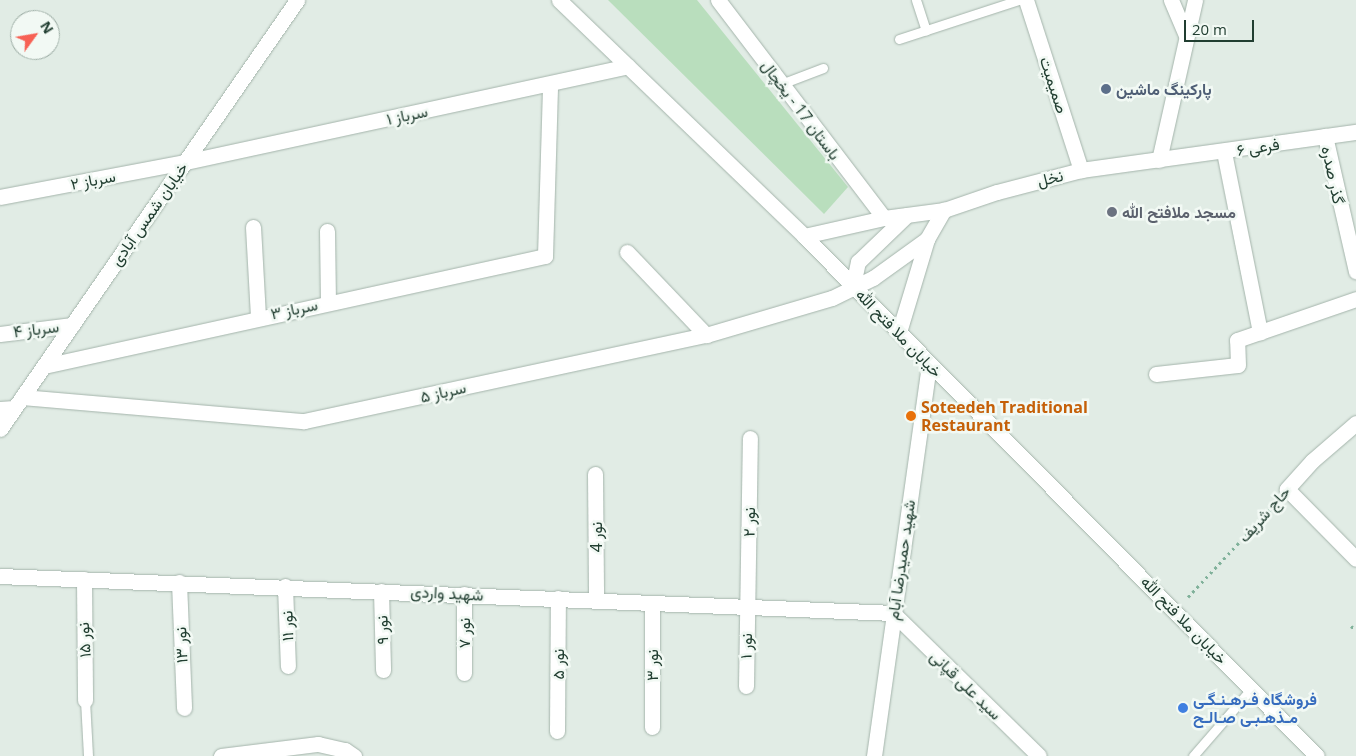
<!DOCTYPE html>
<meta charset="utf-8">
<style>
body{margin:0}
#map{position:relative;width:1356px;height:756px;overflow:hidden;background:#e1ece5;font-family:"Open Sans",Vazirmatn,sans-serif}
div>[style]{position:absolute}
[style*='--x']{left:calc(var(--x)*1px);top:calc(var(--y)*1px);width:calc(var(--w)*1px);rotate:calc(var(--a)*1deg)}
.green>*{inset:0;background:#b9debd}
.path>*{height:3px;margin-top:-1.5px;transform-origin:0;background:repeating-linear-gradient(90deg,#80b19a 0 2.5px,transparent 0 6.5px)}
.roads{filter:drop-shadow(0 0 1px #a4b4ab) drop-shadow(0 0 1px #a4b4ab)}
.lane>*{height:9px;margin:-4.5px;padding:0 4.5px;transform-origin:4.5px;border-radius:4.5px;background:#fff}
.street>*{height:15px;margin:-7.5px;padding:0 7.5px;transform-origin:7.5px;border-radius:7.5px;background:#fff}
.secondary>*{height:15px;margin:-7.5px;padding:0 7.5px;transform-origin:7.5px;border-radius:7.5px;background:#fff}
.dots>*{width:14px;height:14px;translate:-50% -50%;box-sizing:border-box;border:2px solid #f2f9f4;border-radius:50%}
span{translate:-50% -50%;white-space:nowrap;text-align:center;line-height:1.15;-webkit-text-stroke:5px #f2f9f4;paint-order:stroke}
.street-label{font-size:16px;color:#213e31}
.service-label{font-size:16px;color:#4e5e75;font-weight:700}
.left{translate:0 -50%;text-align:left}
.worship-label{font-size:16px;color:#5b616d;font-weight:700}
.food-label{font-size:16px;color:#c56008;font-weight:700}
.shop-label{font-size:16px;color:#366cbe;font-weight:700}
.north{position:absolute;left:10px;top:10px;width:50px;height:50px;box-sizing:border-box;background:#f2f9f4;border:1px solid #9eaea6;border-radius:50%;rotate:58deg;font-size:14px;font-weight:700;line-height:20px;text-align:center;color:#213e31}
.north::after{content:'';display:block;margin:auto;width:18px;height:22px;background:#f76154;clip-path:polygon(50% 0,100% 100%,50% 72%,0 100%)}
.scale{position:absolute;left:1184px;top:20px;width:70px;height:22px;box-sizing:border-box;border:2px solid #213e31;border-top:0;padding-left:6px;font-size:15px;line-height:18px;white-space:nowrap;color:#213e31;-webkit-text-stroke:4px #f2f9f4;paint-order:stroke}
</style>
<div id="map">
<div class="green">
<div style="clip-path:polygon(608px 0,697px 0,848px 187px,824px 214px)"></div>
</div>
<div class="path">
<div style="--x:1188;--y:597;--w:129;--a:-46.9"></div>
<div style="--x:1351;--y:626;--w:6;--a:39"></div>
</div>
<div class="roads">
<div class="lane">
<div style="--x:916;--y:0;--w:32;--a:72"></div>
<div style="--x:899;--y:39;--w:125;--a:-18.1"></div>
<div style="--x:781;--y:84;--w:45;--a:-20.9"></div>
<div style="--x:85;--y:700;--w:56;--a:86.9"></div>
<div style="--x:1193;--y:756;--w:89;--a:-49.1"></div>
</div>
<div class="street">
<div style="--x:718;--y:0;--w:274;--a:52.7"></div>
<div style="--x:1026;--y:0;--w:179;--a:72.1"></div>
<div style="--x:1171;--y:0;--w:39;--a:67"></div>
<div style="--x:1325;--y:136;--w:139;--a:77.1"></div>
<div style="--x:1224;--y:152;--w:184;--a:78.7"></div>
<div style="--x:1159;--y:160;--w:164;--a:-77.3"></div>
<div style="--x:0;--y:197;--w:188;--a:-10.7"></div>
<div style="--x:185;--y:162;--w:453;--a:-12.2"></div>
<div style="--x:253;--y:227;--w:90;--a:86.8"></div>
<div style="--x:327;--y:231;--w:71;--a:89.2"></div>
<div style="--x:804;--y:236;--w:82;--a:-12.7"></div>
<div style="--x:884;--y:218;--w:61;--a:-7.6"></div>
<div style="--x:944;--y:210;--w:56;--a:-18.8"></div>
<div style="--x:997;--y:192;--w:87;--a:-14.7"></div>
<div style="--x:1081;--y:170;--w:278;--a:-7.9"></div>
<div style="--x:627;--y:252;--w:115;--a:46.4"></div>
<div style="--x:853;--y:285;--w:24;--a:-78"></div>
<div style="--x:858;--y:262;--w:68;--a:-43.8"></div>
<div style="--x:899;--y:332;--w:97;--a:-73.2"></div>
<div style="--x:927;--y:239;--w:34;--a:-60"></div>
<div style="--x:0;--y:334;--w:73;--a:-7.1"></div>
<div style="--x:44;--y:366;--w:513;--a:-12.38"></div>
<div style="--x:545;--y:256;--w:171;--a:-88.3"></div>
<div style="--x:1156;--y:374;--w:82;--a:-6.3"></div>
<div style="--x:1238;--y:365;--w:25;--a:-92"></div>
<div style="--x:1237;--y:340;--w:126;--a:-19"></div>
<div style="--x:22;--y:397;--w:283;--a:4.9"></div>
<div style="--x:304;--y:421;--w:411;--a:-12.1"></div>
<div style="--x:706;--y:335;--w:131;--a:-16.4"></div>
<div style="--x:832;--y:298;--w:46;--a:-26"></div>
<div style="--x:873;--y:278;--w:67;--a:-35.8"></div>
<div style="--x:0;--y:409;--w:14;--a:-4"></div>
<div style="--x:1356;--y:423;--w:58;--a:139.2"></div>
<div style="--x:1312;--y:461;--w:38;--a:132"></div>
<div style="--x:1287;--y:489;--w:98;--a:45.4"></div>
<div style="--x:595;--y:474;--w:126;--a:89.5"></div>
<div style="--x:0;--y:576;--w:894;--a:2.37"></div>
<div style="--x:893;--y:613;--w:204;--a:44.4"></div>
<div style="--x:84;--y:579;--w:121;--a:89.5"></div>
<div style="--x:179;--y:582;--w:126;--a:87.7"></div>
<div style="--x:285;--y:586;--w:80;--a:87.9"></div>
<div style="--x:381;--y:591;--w:79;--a:88.5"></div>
<div style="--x:464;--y:673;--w:79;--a:-90"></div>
<div style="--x:746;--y:686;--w:248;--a:-89.1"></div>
<div style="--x:652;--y:727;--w:124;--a:-90"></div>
<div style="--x:557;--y:731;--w:133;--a:-89.6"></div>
<div style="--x:221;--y:756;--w:98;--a:-7.1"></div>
<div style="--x:318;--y:744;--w:28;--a:13"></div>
<div style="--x:345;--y:750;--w:11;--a:34"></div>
<div style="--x:874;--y:756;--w:396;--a:-82"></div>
</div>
<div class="secondary">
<div style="--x:559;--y:0;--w:340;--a:43.9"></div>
<div style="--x:804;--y:236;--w:730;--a:45.39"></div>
<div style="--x:0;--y:429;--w:522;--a:-55.3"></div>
</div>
</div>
<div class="dots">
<div style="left:1106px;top:89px;background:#5c6f8a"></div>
<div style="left:1112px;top:212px;background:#6b7280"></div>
<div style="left:911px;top:416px;background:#e8710a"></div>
<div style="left:1183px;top:708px;background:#3f7fe0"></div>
</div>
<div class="street-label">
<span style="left:1054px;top:85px;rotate:72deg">صمیمیت</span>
<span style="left:801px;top:110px;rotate:53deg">باستان 17 - یخچال</span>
<span style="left:407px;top:115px;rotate:-12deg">سرباز ۱</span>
<span style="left:1258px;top:147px;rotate:-9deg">فرعی ۶</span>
<span style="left:1333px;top:175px;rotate:78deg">گذر صدره</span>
<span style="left:1050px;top:178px;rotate:-14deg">نخل</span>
<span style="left:93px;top:180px;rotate:-11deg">سرباز ۲</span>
<span style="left:149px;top:214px;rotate:-55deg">خیابان شمس آبادی</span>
<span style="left:294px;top:309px;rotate:-12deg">سرباز ۳</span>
<span style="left:36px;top:329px;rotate:-7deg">سرباز ۴</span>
<span style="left:899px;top:333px;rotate:46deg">خیابان ملا فتح الله</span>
<span style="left:443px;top:392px;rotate:-13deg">سرباز ۵</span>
<span style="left:1264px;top:514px;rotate:-48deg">حاج شریف</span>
<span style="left:749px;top:522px;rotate:-89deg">نور ۲</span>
<span style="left:596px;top:537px;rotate:-90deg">نور 4</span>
<span style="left:901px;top:560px;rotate:-82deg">شهید حمیدرضا آبام</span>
<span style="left:447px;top:593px;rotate:3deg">شهید واردی</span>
<span style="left:1184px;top:620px;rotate:46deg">خیابان ملا فتح الله</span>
<span style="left:287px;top:626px;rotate:-92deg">نور ۱۱</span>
<span style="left:382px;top:630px;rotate:-92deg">نور ۹</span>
<span style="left:464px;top:633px;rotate:-90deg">نور ۷</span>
<span style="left:84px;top:640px;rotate:-93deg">نور ۱۵</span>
<span style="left:181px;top:645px;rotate:-92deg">نور ۱۳</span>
<span style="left:746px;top:646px;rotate:-89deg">نور ۱</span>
<span style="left:558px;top:664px;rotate:-90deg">نور ۵</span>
<span style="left:652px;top:665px;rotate:-90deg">نور ۳</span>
<span style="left:966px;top:685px;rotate:44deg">سید علی قپانی</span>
</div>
<div class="service-label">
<span class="left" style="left:1116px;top:89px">پارکینگ ماشین</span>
</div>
<div class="worship-label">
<span class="left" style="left:1122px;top:212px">مسجد ملافتح الله</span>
</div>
<div class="food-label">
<span class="left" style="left:921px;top:416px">Soteedeh Traditional<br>Restaurant</span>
</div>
<div class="shop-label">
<span class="left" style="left:1193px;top:708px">فروشگاه فـرهـنـگـی<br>مـذهـبـی صـالـح</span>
</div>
<div class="north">N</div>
<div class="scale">20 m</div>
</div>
